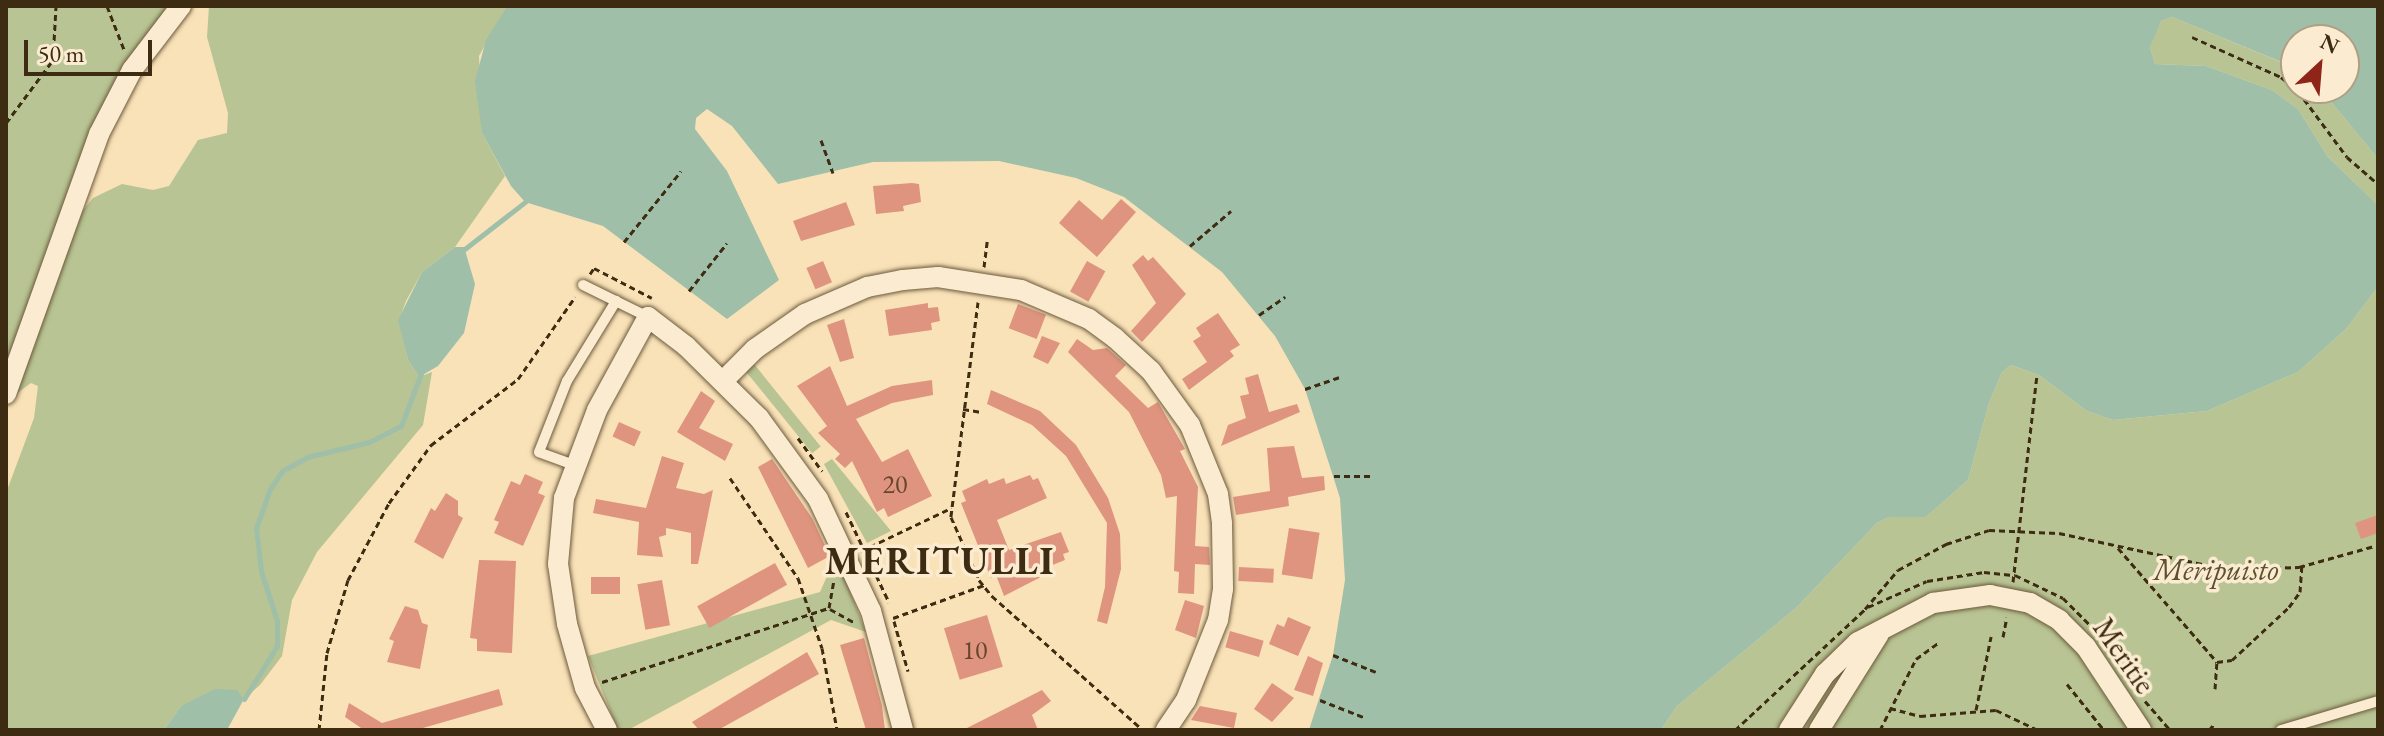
<!DOCTYPE html>
<style>
body{margin:0}
#map{position:relative;width:2384px;height:736px;overflow:hidden;background:#f9e2b8;font-family:"EB Garamond",serif}
div>[style]{position:absolute}
[style*='--x']{left:calc(var(--x)*1px);top:calc(var(--y)*1px);width:calc(var(--w)*1px);rotate:calc(var(--a)*1deg)}
.green>*{inset:0;background:#b8c493;transform-origin:0 0}
.water>*{inset:0;background:#9fbfa9}
.stream>*{height:5px;margin:-2.5px;padding:0 2.5px;transform-origin:2.5px;border-radius:2.5px;background:#9fbfa9}
.building>*{inset:0;background:#de947f;transform-origin:0 0}
.path>*{height:3px;margin-top:-1.5px;transform-origin:0;background:repeating-linear-gradient(90deg,#3d2c12 0 6px,transparent 0 10px)}
.roads{filter:drop-shadow(0 0 2px #6c5a3c) drop-shadow(0 0 2px #6c5a3c)}
.lane>*{height:10px;margin:-5px;padding:0 5px;transform-origin:5px;border-radius:5px;background:#fbecd1}
.street>*{height:20px;margin:-10px;padding:0 10px;transform-origin:10px;border-radius:10px;background:#fbecd1}
span{translate:-50% -50%;white-space:nowrap;text-align:center;line-height:1.15;-webkit-text-stroke:7px #fbecd1;paint-order:stroke}
.number-label{font-size:26px;color:#65462d}
.number-label span{-webkit-text-stroke-width:0}
.park-label{font-size:30px;color:#5c5232;font-style:italic}
.street-label{font-size:30px;color:#3d2c12}
.district-label{font-size:38px;color:#3d2c12;font-weight:700;letter-spacing:2px}
.frame{position:absolute;inset:0;border:8px solid #3d2c12;pointer-events:none}
.north{position:absolute;left:2280px;top:24px;width:80px;height:80px;box-sizing:border-box;background:#fbecd1;border:2px solid #af9f85;border-radius:50%;rotate:26deg;font-size:22px;font-weight:700;line-height:32px;text-align:center;color:#3d2c12}
.north::after{content:'';display:block;margin:auto;width:28px;height:36px;background:#8f2418;clip-path:polygon(50% 0,100% 100%,50% 72%,0 100%)}
.scale{position:absolute;left:24px;top:40px;width:128px;height:36px;box-sizing:border-box;border:4px solid #3d2c12;border-top:0;padding-left:10px;font-size:24px;line-height:28px;white-space:nowrap;color:#3d2c12;-webkit-text-stroke:6px #fbecd1;paint-order:stroke}
</style>
<div id="map">
<div class="green">
<div style="clip-path:polygon(6px 6px,181px 6px,132px 70px,6px 394px)"></div>
<div style="clip-path:polygon(209px 6px,507px 6px,479px 56px,482px 133px,505px 176px,455px 247px,422px 272px,406px 301px,399px 320px,408px 360px,419px 377px,432px 372px,423px 425px,317px 552px,292px 600px,282px 656px,260px 685px,244px 699px,238px 690px,181px 706px,164px 730px,6px 730px,6px 493px,34px 418px,38px 386px,31px 383px,16px 394px,77px 218px,93px 198px,122px 184px,153px 190px,169px 186px,198px 140px,227px 133px,228px 113px,207px 37px)"></div>
<div style="clip-path:polygon(2172px 17px,2295px 68px,2296px 88px,2320px 88px,2378px 159px,2378px 205px,2328px 157px,2298px 109px,2272px 90px,2206px 66px,2155px 64px,2150px 47px,2155px 33px,2161px 21px)"></div>
<div style="clip-path:polygon(2378px 287px,2378px 730px,1661px 730px,1677px 706px,1796px 608px,1877px 523px,1889px 517px,1926px 517px,1968px 480px,1989px 403px,2002px 372px,2011px 365px,2039px 375px,2087px 411px,2113px 420px,2207px 411px,2298px 372px,2346px 329px)"></div>
<div style="left:754px;top:364px;width:106px;height:11px;rotate:51deg"></div>
<div style="clip-path:polygon(832px 459px,891px 531px,867px 543px,824px 464px)"></div>
<div style="clip-path:polygon(836px 556px,866px 632px,831px 620px,628px 730px,618px 730px,588px 656px,820px 592px)"></div>
</div>
<div class="water">
<div style="clip-path:polygon(507px 6px,2378px 6px,2378px 159px,2320px 88px,2344px 88px,2344px 40px,2296px 40px,2296px 68px,2172px 17px,2161px 21px,2150px 47px,2155px 64px,2206px 66px,2272px 90px,2298px 109px,2328px 157px,2378px 205px,2378px 287px,2346px 329px,2298px 372px,2207px 411px,2113px 420px,2087px 411px,2039px 375px,2011px 365px,2002px 372px,1989px 403px,1968px 480px,1926px 517px,1889px 517px,1877px 523px,1796px 608px,1677px 706px,1661px 730px,1309px 730px,1333px 655px,1345px 580px,1340px 498px,1305px 389px,1275px 336px,1222px 272px,1124px 197px,1076px 178px,999px 161px,873px 162px,778px 184px,732px 126px,707px 109px,696px 118px,695px 129px,727px 171px,779px 280px,727px 319px,603px 226px,525px 202px,511px 186px,482px 133px,475px 81px,486px 40px)"></div>
<div style="clip-path:polygon(455px 247px,464px 247px,475px 284px,464px 333px,438px 366px,419px 377px,408px 360px,398px 320px,422px 272px)"></div>
<div style="clip-path:polygon(215px 689px,238px 690px,244px 699px,227px 730px,164px 730px,181px 706px)"></div>
</div>
<div class="stream">
<div style="--x:462;--y:251;--w:80;--a:-37.9"></div>
<div style="--x:244;--y:699;--w:62;--a:-58.1"></div>
<div style="--x:277;--y:646;--w:25;--a:-90"></div>
<div style="--x:277;--y:621;--w:52;--a:-107.7"></div>
<div style="--x:261;--y:571;--w:43;--a:-96.6"></div>
<div style="--x:256;--y:528;--w:41;--a:-70.3"></div>
<div style="--x:270;--y:489;--w:22;--a:-56"></div>
<div style="--x:282;--y:471;--w:29;--a:-29"></div>
<div style="--x:307;--y:457;--w:64;--a:-13.6"></div>
<div style="--x:369;--y:442;--w:36;--a:-27"></div>
<div style="--x:401;--y:426;--w:59;--a:-69.1"></div>
</div>
<div class="building">
<div style="clip-path:polygon(912px 183px,919px 184px,921px 202px,903px 206px,904px 211px,876px 214px,873px 186px)"></div>
<div style="clip-path:polygon(1121px 199px,1136px 212px,1097px 257px,1059px 223px,1079px 200px,1102px 220px)"></div>
<div style="clip-path:polygon(846px 202px,855px 225px,801px 241px,793px 221px)"></div>
<div style="clip-path:polygon(1143px 255px,1148px 261px,1153px 257px,1186px 294px,1142px 342px,1131px 331px,1156px 303px,1132px 265px)"></div>
<div style="left:823px;top:261px;width:23px;height:18px;rotate:67deg"></div>
<div style="left:1087px;top:261px;width:21px;height:35px;rotate:29deg"></div>
<div style="clip-path:polygon(928px 303px,928px 308px,938px 307px,940px 321px,931px 323px,932px 330px,889px 336px,885px 310px)"></div>
<div style="left:1018px;top:304px;width:30px;height:26px;rotate:21deg"></div>
<div style="clip-path:polygon(1218px 313px,1240px 345px,1230px 351px,1234px 356px,1189px 390px,1182px 379px,1207px 362px,1193px 341px,1201px 336px,1196px 328px)"></div>
<div style="clip-path:polygon(844px 319px,854px 358px,840px 362px,827px 325px)"></div>
<div style="clip-path:polygon(1042px 336px,1060px 343px,1048px 364px,1033px 357px)"></div>
<div style="clip-path:polygon(1077px 339px,1093px 350px,1107px 348px,1126px 365px,1115px 376px,1148px 408px,1158px 402px,1185px 449px,1180px 451px,1198px 487px,1195px 546px,1209px 547px,1210px 565px,1195px 564px,1194px 594px,1178px 593px,1179px 572px,1174px 571px,1177px 496px,1166px 498px,1161px 475px,1129px 412px,1068px 352px)"></div>
<div style="clip-path:polygon(830px 366px,847px 406px,892px 386px,932px 380px,933px 395px,892px 403px,856px 419px,882px 462px,908px 449px,932px 496px,888px 517px,884px 508px,877px 512px,852px 461px,845px 468px,835px 459px,840px 454px,818px 433px,827px 426px,797px 386px)"></div>
<div style="clip-path:polygon(1258px 374px,1269px 412px,1297px 404px,1300px 412px,1221px 446px,1228px 425px,1246px 418px,1240px 396px,1249px 394px,1245px 378px)"></div>
<div style="clip-path:polygon(991px 390px,1040px 411px,1076px 445px,1108px 498px,1120px 534px,1121px 569px,1107px 624px,1097px 621px,1105px 587px,1107px 523px,1066px 456px,1032px 425px,987px 404px)"></div>
<div style="clip-path:polygon(701px 391px,715px 401px,699px 428px,733px 444px,725px 461px,677px 432px)"></div>
<div style="left:619px;top:422px;width:24px;height:16px;rotate:24deg"></div>
<div style="clip-path:polygon(1294px 446px,1302px 478px,1324px 476px,1325px 490px,1288px 497px,1289px 506px,1236px 515px,1233px 497px,1270px 491px,1267px 448px)"></div>
<div style="clip-path:polygon(662px 456px,684px 463px,676px 488px,704px 494px,713px 490px,698px 564px,691px 564px,691px 533px,666px 528px,666px 535px,659px 537px,663px 557px,637px 555px,639px 522px,593px 513px,596px 499px,646px 508px)"></div>
<div style="clip-path:polygon(772px 459px,812px 518px,830px 556px,808px 568px,758px 467px)"></div>
<div style="clip-path:polygon(525px 474px,543px 482px,538px 493px,545px 496px,523px 546px,494px 533px,499px 522px,494px 520px,511px 481px,520px 485px)"></div>
<div style="clip-path:polygon(1030px 475px,1033px 480px,1038px 478px,1047px 498px,997px 520px,1009px 550px,1061px 532px,1069px 552px,1063px 554px,1065px 560px,1040px 570px,1043px 576px,1004px 596px,996px 575px,991px 578px,961px 503px,966px 501px,962px 491px,987px 479px,989px 484px,1004px 478px,1006px 484px)"></div>
<div style="clip-path:polygon(446px 493px,458px 501px,458px 515px,463px 518px,443px 559px,414px 542px,431px 508px,435px 511px)"></div>
<div style="clip-path:polygon(2378px 515px,2378px 533px,2361px 539px,2355px 523px)"></div>
<div style="left:1289px;top:528px;width:31px;height:47px;rotate:9deg"></div>
<div style="clip-path:polygon(479px 560px,516px 561px,512px 653px,477px 651px,477px 639px,470px 638px)"></div>
<div style="left:775px;top:563px;width:25px;height:89px;rotate:61deg"></div>
<div style="left:1239px;top:567px;width:35px;height:14px;rotate:3deg"></div>
<div style="left:620px;top:577px;width:17px;height:29px;rotate:90deg"></div>
<div style="left:662px;top:580px;width:46px;height:25px;rotate:80deg"></div>
<div style="clip-path:polygon(1185px 600px,1204px 606px,1196px 638px,1175px 630px)"></div>
<div style="clip-path:polygon(405px 606px,418px 610px,422px 623px,428px 625px,420px 669px,387px 662px,394px 641px,389px 639px)"></div>
<div style="left:987px;top:615px;width:54px;height:45px;rotate:73deg"></div>
<div style="clip-path:polygon(1288px 617px,1311px 627px,1298px 656px,1269px 644px,1277px 624px,1284px 627px)"></div>
<div style="left:1230px;top:631px;width:35px;height:17px;rotate:16deg"></div>
<div style="clip-path:polygon(864px 638px,882px 706px,885px 730px,866px 730px,840px 645px)"></div>
<div style="clip-path:polygon(807px 652px,819px 674px,718px 730px,699px 730px,692px 722px)"></div>
<div style="clip-path:polygon(1308px 656px,1323px 663px,1313px 696px,1294px 690px)"></div>
<div style="clip-path:polygon(1272px 683px,1294px 698px,1272px 722px,1254px 709px)"></div>
<div style="clip-path:polygon(499px 689px,503px 705px,416px 730px,364px 730px,345px 717px,349px 703px,382px 723px)"></div>
<div style="clip-path:polygon(1042px 690px,1051px 701px,1032px 715px,1038px 730px,963px 730px)"></div>
<div style="clip-path:polygon(1200px 706px,1237px 713px,1234px 728px,1191px 720px)"></div>
</div>
<div class="path">
<div style="--x:107;--y:6;--w:49;--a:68.6"></div>
<div style="--x:2192;--y:37;--w:98;--a:24.2"></div>
<div style="--x:2281;--y:77;--w:22;--a:39"></div>
<div style="--x:2298;--y:91;--w:82;--a:53.4"></div>
<div style="--x:2347;--y:157;--w:41;--a:41.1"></div>
<div style="--x:6;--y:123;--w:79;--a:-53.3"></div>
<div style="--x:53;--y:60;--w:54;--a:-86.8"></div>
<div style="--x:821;--y:140;--w:35;--a:70"></div>
<div style="--x:624;--y:242;--w:91;--a:-51.2"></div>
<div style="--x:1190;--y:246;--w:54;--a:-40.5"></div>
<div style="--x:984;--y:267;--w:26;--a:-83"></div>
<div style="--x:590;--y:274;--w:7;--a:-56"></div>
<div style="--x:594;--y:268;--w:65;--a:27.3"></div>
<div style="--x:689;--y:291;--w:61;--a:-51.6"></div>
<div style="--x:978;--y:302;--w:217;--a:97.2"></div>
<div style="--x:951;--y:517;--w:69;--a:66"></div>
<div style="--x:979;--y:580;--w:21;--a:51"></div>
<div style="--x:992;--y:596;--w:202;--a:41.6"></div>
<div style="--x:1259;--y:315;--w:32;--a:-35"></div>
<div style="--x:1305;--y:389;--w:36;--a:-19"></div>
<div style="--x:963;--y:409;--w:19;--a:9"></div>
<div style="--x:798;--y:438;--w:41;--a:54"></div>
<div style="--x:1334;--y:476;--w:39;--a:0"></div>
<div style="--x:730;--y:478;--w:121;--a:55.8"></div>
<div style="--x:798;--y:578;--w:74;--a:71.1"></div>
<div style="--x:822;--y:648;--w:83;--a:79.6"></div>
<div style="--x:846;--y:512;--w:100;--a:64.5"></div>
<div style="--x:2118;--y:548;--w:151;--a:49"></div>
<div style="--x:2217;--y:662;--w:15;--a:-8"></div>
<div style="--x:2232;--y:660;--w:78;--a:-42.9"></div>
<div style="--x:2289;--y:607;--w:19;--a:-54"></div>
<div style="--x:2300;--y:592;--w:26;--a:-86"></div>
<div style="--x:861;--y:551;--w:100;--a:-25.5"></div>
<div style="--x:2013;--y:582;--w:209;--a:-83.4"></div>
<div style="--x:1868;--y:607;--w:64;--a:-23.8"></div>
<div style="--x:1927;--y:581;--w:58;--a:-9"></div>
<div style="--x:1984;--y:572;--w:31;--a:6"></div>
<div style="--x:2015;--y:575;--w:53;--a:25.6"></div>
<div style="--x:2063;--y:598;--w:61;--a:45"></div>
<div style="--x:830;--y:609;--w:29;--a:29"></div>
<div style="--x:893;--y:618;--w:97;--a:-19.9"></div>
<div style="--x:894;--y:621;--w:52;--a:74.4"></div>
<div style="--x:2003;--y:637;--w:20;--a:-79"></div>
<div style="--x:1333;--y:655;--w:46;--a:21.6"></div>
<div style="--x:602;--y:682;--w:239;--a:-18.1"></div>
<div style="--x:829;--y:608;--w:29;--a:-80"></div>
<div style="--x:2067;--y:684;--w:59;--a:51.2"></div>
<div style="--x:2215;--y:689;--w:27;--a:-86"></div>
<div style="--x:1320;--y:700;--w:49;--a:21.4"></div>
<div style="--x:2145;--y:701;--w:38;--a:49"></div>
<div style="--x:1890;--y:708;--w:31;--a:15"></div>
<div style="--x:1920;--y:716;--w:76;--a:-4.5"></div>
<div style="--x:1996;--y:710;--w:47;--a:25.5"></div>
<div style="--x:1976;--y:710;--w:75;--a:-78.4"></div>
<div style="--x:319;--y:730;--w:77;--a:-84.1"></div>
<div style="--x:327;--y:653;--w:76;--a:-74"></div>
<div style="--x:348;--y:580;--w:87;--a:-62"></div>
<div style="--x:389;--y:503;--w:72;--a:-54.1"></div>
<div style="--x:431;--y:445;--w:109;--a:-37.2"></div>
<div style="--x:518;--y:379;--w:100;--a:-55.2"></div>
<div style="--x:1735;--y:730;--w:178;--a:-42.9"></div>
<div style="--x:1865;--y:609;--w:51;--a:-49.8"></div>
<div style="--x:1898;--y:570;--w:55;--a:-28.4"></div>
<div style="--x:1946;--y:544;--w:45;--a:-18"></div>
<div style="--x:1989;--y:530;--w:70;--a:2.5"></div>
<div style="--x:2059;--y:533;--w:170;--a:12.2"></div>
<div style="--x:2225;--y:569;--w:74;--a:-1.5"></div>
<div style="--x:2299;--y:567;--w:82;--a:-15.6"></div>
<div style="--x:1880;--y:730;--w:80;--a:-63.1"></div>
<div style="--x:1916;--y:659;--w:27;--a:-36"></div>
<div style="--x:2209;--y:730;--w:9;--a:-49"></div>
</div>
<div class="roads">
<div class="lane">
<div style="--x:583;--y:285;--w:72;--a:26.2"></div>
<div style="--x:574;--y:465;--w:37;--a:-160"></div>
<div style="--x:539;--y:452;--w:76;--a:-68.5"></div>
<div style="--x:567;--y:381;--w:94;--a:-58.5"></div>
<div style="--x:2281;--y:730;--w:101;--a:-16.6"></div>
</div>
<div class="street">
<div style="--x:723;--y:381;--w:45;--a:-45"></div>
<div style="--x:755;--y:349;--w:61;--a:-35"></div>
<div style="--x:805;--y:314;--w:68;--a:-23.5"></div>
<div style="--x:867;--y:287;--w:37;--a:-11"></div>
<div style="--x:903;--y:280;--w:35;--a:-5"></div>
<div style="--x:938;--y:277;--w:84;--a:8.9"></div>
<div style="--x:1021;--y:290;--w:74;--a:23.1"></div>
<div style="--x:1089;--y:319;--w:32;--a:36"></div>
<div style="--x:1115;--y:338;--w:49;--a:42.5"></div>
<div style="--x:1151;--y:371;--w:67;--a:54.2"></div>
<div style="--x:1190;--y:425;--w:74;--a:67.9"></div>
<div style="--x:1218;--y:494;--w:30;--a:82"></div>
<div style="--x:1222;--y:524;--w:65;--a:89.1"></div>
<div style="--x:1223;--y:589;--w:31;--a:99"></div>
<div style="--x:1218;--y:620;--w:86;--a:111.8"></div>
<div style="--x:1186;--y:700;--w:36;--a:124"></div>
<div style="--x:6;--y:394;--w:276;--a:-70.3"></div>
<div style="--x:99;--y:134;--w:72;--a:-62.7"></div>
<div style="--x:132;--y:70;--w:81;--a:-52.6"></div>
<div style="--x:607;--y:730;--w:47;--a:-117.6"></div>
<div style="--x:585;--y:688;--w:66;--a:-105.7"></div>
<div style="--x:567;--y:624;--w:61;--a:-98.5"></div>
<div style="--x:558;--y:564;--w:66;--a:-84.8"></div>
<div style="--x:564;--y:498;--w:94;--a:-69.4"></div>
<div style="--x:597;--y:410;--w:106;--a:-61.3"></div>
<div style="--x:648;--y:317;--w:48;--a:37.3"></div>
<div style="--x:686;--y:346;--w:103;--a:44.6"></div>
<div style="--x:759;--y:418;--w:100;--a:53.9"></div>
<div style="--x:818;--y:499;--w:124;--a:64.7"></div>
<div style="--x:871;--y:611;--w:123;--a:74.9"></div>
<div style="--x:1789;--y:730;--w:67;--a:-57.3"></div>
<div style="--x:1825;--y:674;--w:46;--a:-44.1"></div>
<div style="--x:1858;--y:642;--w:85;--a:-27.5"></div>
<div style="--x:1933;--y:603;--w:58;--a:-8"></div>
<div style="--x:1990;--y:595;--w:41;--a:11.3"></div>
<div style="--x:2030;--y:603;--w:34;--a:30"></div>
<div style="--x:2059;--y:620;--w:38;--a:45"></div>
<div style="--x:2086;--y:647;--w:100;--a:56.5"></div>
<div style="--x:1819;--y:730;--w:113;--a:-58"></div>
</div>
</div>
<div class="number-label">
<span style="left:895px;top:485px">20</span>
<span style="left:975px;top:651px">10</span>
</div>
<div class="park-label">
<span style="left:2216px;top:570px">Meripuisto</span>
</div>
<div class="street-label">
<span style="left:2124px;top:656px;rotate:55deg">Meritie</span>
</div>
<div class="district-label">
<span style="left:940px;top:561px">MERITULLI</span>
</div>
<div class="frame"></div>
<div class="north">N</div>
<div class="scale">50 m</div>
</div>
